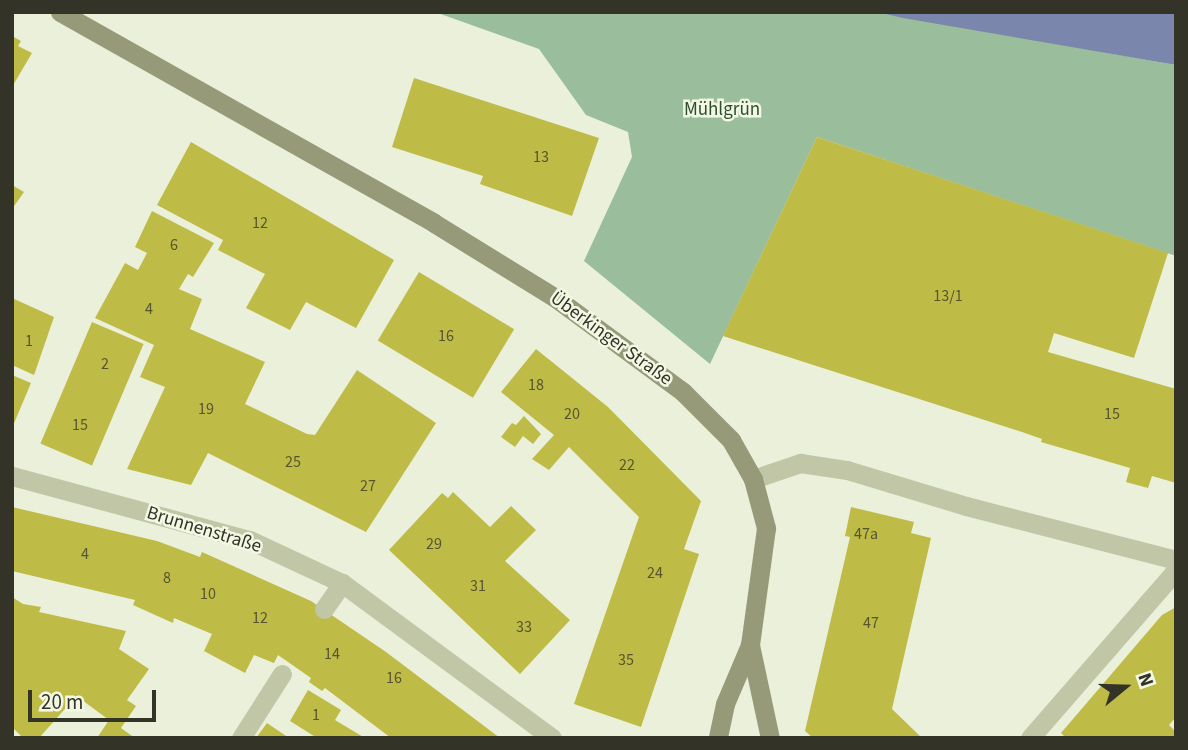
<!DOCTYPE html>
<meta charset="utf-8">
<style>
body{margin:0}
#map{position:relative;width:1188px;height:750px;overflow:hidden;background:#eaf0d9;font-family:"Source Sans 3",sans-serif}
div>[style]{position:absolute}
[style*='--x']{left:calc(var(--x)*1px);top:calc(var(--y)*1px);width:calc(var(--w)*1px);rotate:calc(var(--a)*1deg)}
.green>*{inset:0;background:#9abe9c}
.water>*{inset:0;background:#7a86ab}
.building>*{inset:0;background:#bfbb47;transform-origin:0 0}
.service>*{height:19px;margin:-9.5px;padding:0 9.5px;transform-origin:9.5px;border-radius:9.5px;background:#c1c7a6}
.minor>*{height:19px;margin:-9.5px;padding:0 9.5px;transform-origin:9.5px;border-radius:9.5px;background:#c1c7a6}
.secondary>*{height:19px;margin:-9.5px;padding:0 9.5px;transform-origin:9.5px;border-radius:9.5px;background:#979a78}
span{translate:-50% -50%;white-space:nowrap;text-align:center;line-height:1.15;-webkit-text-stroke:5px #f3f8e5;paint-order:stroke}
.number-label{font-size:16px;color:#56552f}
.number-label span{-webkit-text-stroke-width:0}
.park-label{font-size:19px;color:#2c502f}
.street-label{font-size:19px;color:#333327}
.frame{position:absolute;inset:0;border:14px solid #333327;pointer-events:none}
.north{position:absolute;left:1090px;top:652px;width:70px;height:70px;-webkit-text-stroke:5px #f3f8e5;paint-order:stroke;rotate:71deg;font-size:19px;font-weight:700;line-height:28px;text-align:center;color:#333327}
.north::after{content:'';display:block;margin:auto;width:24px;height:32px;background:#333327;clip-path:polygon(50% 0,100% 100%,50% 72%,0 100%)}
.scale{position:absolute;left:28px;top:690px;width:128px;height:32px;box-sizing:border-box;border:4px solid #333327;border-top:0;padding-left:9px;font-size:21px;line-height:24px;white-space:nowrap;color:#333327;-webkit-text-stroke:5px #f3f8e5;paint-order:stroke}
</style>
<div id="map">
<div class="green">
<div style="clip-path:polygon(435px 12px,877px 12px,1176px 65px,1176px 256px,817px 137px,710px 364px,584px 261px,632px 157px,628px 132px,586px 115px,539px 49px)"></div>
</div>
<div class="water">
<div style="clip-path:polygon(877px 12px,1176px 12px,1176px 65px,903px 18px)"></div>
</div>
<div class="building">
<div style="clip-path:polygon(12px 36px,21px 41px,18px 46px,32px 53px,12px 87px)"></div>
<div style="clip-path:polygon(414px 78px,599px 138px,572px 216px,480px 184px,483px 176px,392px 147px)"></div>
<div style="clip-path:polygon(817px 137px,1168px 253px,1134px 358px,1054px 333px,1048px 352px,1176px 389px,1176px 483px,1152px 476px,1148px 488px,1126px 482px,1130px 468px,1041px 442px,1042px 439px,1022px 432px,723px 336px)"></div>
<div style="clip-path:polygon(191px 142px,394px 260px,356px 328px,306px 302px,290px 330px,246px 308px,265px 274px,218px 250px,223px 240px,157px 205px)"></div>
<div style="clip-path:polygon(12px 185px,24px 192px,12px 209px)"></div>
<div style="clip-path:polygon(152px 211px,214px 243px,193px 277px,188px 274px,179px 289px,202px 299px,190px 329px,265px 362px,245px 404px,307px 434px,315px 435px,357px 370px,436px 423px,366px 532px,208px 453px,191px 485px,127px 469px,165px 387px,140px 377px,154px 345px,95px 318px,125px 263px,138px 270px,147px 253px,135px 247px)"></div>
<div style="left:419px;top:272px;width:111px;height:80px;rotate:31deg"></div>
<div style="clip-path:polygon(12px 298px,54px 317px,34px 375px,12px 365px)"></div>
<div style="left:92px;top:322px;width:56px;height:132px;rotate:23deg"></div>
<div style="clip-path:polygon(536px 349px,608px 407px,701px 501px,684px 549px,699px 554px,641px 727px,574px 704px,639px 517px,569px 447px,549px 470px,532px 459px,554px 435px,501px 392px)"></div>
<div style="clip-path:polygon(12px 375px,31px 383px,12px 428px)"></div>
<div style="clip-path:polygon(524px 416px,541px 434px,533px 444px,523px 436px,515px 447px,501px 437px,512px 423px,516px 425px)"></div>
<div style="clip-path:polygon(453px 492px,490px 527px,511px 506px,536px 530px,505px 561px,570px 620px,520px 674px,389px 550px,442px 493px,448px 498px)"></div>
<div style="clip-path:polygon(12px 507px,157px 541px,200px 557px,202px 552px,311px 601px,386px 652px,500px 738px,391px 738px,325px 688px,322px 691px,309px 682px,311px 678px,278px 655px,274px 663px,254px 655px,245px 673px,204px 651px,212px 634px,174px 618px,173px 623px,133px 605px,135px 600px,12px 571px)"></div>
<div style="clip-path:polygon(851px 507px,914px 522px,911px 533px,931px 538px,892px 709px,922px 738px,813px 738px,805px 731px,850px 537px,845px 536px)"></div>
<div style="clip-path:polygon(12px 597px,23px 604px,41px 607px,39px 612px,126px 631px,119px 649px,149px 669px,127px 700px,136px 706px,121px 728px,135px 738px,97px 738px,109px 720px,82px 700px,72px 701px,39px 738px,23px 738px,12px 727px)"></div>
<div style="clip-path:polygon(1176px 607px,1176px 717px,1169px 725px,1176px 732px,1176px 738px,1066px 738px,1061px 733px,1162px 615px)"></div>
<div style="clip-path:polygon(308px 690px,341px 710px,335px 720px,365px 738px,317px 738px,290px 721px)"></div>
<div style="clip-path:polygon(267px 723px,289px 738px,256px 738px)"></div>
</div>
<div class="service">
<div style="--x:324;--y:609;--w:32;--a:-55"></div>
</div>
<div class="minor">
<div style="--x:12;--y:476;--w:246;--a:15.1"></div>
<div style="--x:250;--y:540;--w:102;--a:25.1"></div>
<div style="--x:342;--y:583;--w:261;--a:36.4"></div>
<div style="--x:753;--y:479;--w:50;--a:-18.8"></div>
<div style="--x:800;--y:463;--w:48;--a:8.5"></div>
<div style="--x:847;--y:470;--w:124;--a:16.8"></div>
<div style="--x:966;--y:506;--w:217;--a:14.4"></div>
<div style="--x:241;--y:738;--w:76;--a:-57.4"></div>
<div style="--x:1030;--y:738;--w:223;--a:-49"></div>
</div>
<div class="secondary">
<div style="--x:60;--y:12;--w:429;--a:29.4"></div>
<div style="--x:434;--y:223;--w:145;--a:31.7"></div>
<div style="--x:557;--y:299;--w:157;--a:36.4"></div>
<div style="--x:683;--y:392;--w:68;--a:45"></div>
<div style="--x:731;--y:440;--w:45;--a:60.6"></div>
<div style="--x:753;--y:479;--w:51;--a:75.1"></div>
<div style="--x:766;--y:528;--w:118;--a:97.8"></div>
<div style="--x:750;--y:645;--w:64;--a:113"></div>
<div style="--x:725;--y:704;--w:35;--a:102"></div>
<div style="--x:750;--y:645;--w:95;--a:77.9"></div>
</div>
<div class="number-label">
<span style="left:541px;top:157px">13</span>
<span style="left:260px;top:223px">12</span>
<span style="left:174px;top:245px">6</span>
<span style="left:948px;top:296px">13/1</span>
<span style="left:149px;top:309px">4</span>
<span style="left:446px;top:336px">16</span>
<span style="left:29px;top:341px">1</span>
<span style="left:105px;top:364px">2</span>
<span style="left:536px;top:385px">18</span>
<span style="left:206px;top:409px">19</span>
<span style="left:572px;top:414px">20</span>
<span style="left:1112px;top:414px">15</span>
<span style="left:80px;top:425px">15</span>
<span style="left:293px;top:462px">25</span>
<span style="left:627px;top:465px">22</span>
<span style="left:368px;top:486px">27</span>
<span style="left:866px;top:534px">47a</span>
<span style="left:434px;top:544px">29</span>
<span style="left:85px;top:554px">4</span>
<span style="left:655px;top:573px">24</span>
<span style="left:167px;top:578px">8</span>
<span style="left:478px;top:586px">31</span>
<span style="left:208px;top:594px">10</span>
<span style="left:260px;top:618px">12</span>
<span style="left:871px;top:623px">47</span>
<span style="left:524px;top:627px">33</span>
<span style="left:332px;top:654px">14</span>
<span style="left:626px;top:660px">35</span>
<span style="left:394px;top:678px">16</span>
<span style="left:316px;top:715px">1</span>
</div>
<div class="park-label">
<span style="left:722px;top:110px">Mühlgrün</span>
</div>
<div class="street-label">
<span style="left:611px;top:339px;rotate:36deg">Überkinger Straße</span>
<span style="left:204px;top:530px;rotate:17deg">Brunnenstraße</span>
</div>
<div class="frame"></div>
<div class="north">N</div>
<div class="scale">20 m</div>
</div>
